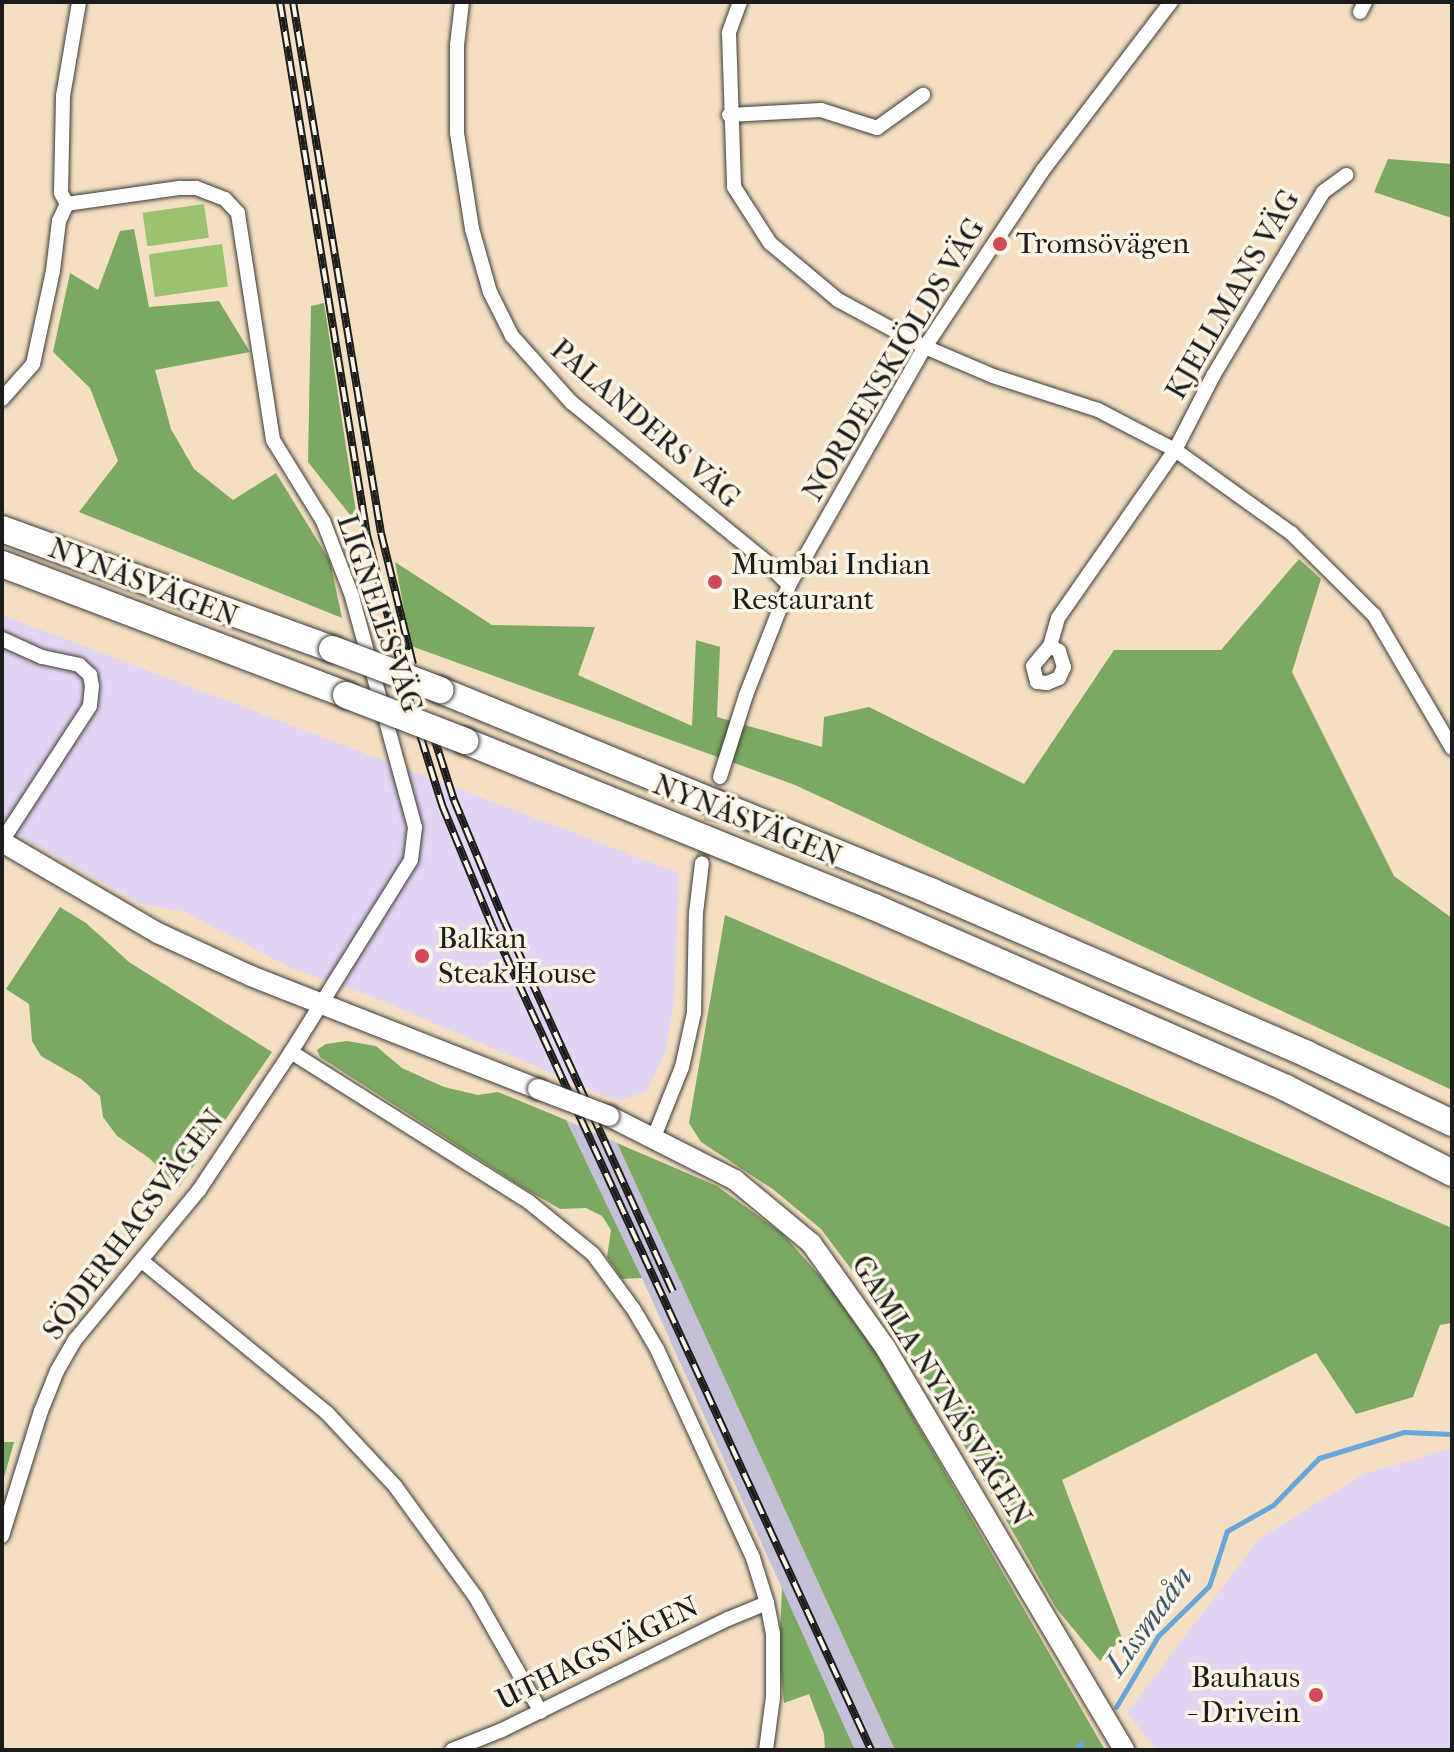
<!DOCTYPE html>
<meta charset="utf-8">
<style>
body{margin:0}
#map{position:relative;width:1454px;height:1752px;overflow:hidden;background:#f4dfc2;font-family:"IM FELL French Canon",serif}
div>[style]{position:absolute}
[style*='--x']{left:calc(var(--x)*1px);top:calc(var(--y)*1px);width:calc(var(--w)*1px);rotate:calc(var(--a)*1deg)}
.built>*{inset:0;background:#e2d4f3}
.industrial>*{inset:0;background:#c5c0da}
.green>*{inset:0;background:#9bc36f;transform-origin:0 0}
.forest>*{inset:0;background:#7ca962}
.stream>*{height:5px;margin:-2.5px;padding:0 2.5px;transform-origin:2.5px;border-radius:2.5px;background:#68a5d9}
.street-tunnel>*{height:14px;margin-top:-7px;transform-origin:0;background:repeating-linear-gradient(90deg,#c9b8a1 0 14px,transparent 0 21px)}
.roads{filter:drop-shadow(0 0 2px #3c3935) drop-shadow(0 0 2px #3c3935)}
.street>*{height:14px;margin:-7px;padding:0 7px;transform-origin:7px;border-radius:7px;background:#fff}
.secondary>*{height:20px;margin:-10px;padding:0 10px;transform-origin:10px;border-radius:10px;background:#fff}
.highway>*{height:26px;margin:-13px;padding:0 13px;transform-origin:13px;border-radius:13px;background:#fff}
.rail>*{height:8px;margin-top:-4px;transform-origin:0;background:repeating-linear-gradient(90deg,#fcf5e5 0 15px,#1c1c1c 0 30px);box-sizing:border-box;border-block:2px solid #1c1c1c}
.bridges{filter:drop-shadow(0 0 2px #3c3935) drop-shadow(0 0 2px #3c3935)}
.secondary-bridge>*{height:20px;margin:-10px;padding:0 10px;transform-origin:10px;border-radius:10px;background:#fff}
.highway-bridge>*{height:26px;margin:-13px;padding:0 13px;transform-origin:13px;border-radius:13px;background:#fff}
.dots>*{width:22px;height:22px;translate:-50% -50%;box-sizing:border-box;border:4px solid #fcf5e5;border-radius:50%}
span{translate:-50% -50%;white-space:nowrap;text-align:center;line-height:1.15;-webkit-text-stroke:7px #fcf5e5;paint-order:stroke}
.poi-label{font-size:30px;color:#1c1c1c}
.left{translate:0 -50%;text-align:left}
.right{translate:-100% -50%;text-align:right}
.street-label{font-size:30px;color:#1c1c1c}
.water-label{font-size:32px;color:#3e5a71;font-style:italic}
.frame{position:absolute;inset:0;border:4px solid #1c1c1c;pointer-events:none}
</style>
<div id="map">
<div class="built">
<div style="clip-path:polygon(2px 615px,679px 873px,674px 1001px,666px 1050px,647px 1091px,620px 1101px,595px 1092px,371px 996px,291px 968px,185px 912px,139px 903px,2px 826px)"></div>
<div style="clip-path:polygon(1452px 1448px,1452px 1750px,1157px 1750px,1127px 1713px,1259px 1539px,1364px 1474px)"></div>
</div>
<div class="industrial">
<div style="clip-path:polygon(566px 1120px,617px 1143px,895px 1750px,855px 1750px,642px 1278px)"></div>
</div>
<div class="green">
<div style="left:204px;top:204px;width:34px;height:62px;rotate:82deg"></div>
<div style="left:222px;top:244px;width:43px;height:74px;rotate:82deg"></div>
</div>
<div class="forest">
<div style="clip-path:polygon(1388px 159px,1452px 164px,1452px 218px,1374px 192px)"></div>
<div style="clip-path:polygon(134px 229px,149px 307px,219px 301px,250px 352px,155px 370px,171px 429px,194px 469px,233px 500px,276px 473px,330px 561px,342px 618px,79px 512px,118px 461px,90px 388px,53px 352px,70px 273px,98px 290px,120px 231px)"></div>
<div style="clip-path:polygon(324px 303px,358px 525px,308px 462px,311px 306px)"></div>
<div style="clip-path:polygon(1299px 559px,1321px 579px,1292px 672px,1394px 876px,1452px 918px,1452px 1090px,795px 785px,411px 646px,395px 562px,492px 625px,595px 627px,578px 675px,692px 726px,696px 640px,720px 647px,717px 717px,822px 747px,824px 717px,869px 707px,1024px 784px,1114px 650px,1221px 650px)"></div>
<div style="clip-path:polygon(60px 907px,86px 923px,129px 962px,272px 1052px,179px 1187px,149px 1158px,117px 1136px,103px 1117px,100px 1096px,81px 1079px,41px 1056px,32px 1041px,29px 1004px,6px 989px)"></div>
<div style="clip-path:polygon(725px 915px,1452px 1228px,1452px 1323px,1440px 1325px,1413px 1397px,1356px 1414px,1316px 1353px,1062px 1480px,1122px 1638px,1100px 1661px,1056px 1608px,939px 1401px,876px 1302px,821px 1229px,774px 1190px,701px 1142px,689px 1123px)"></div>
<div style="clip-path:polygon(347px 1041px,376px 1046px,402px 1068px,444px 1087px,478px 1095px,498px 1092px,566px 1120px,642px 1278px,622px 1279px,607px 1257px,611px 1230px,602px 1216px,586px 1208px,560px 1209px,522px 1187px,320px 1057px,317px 1050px,326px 1044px)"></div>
<div style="clip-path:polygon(617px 1143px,717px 1186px,783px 1234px,834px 1292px,870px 1342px,1105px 1750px,895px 1750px)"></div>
<div style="clip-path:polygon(2px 1442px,14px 1442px,2px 1485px)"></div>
<div style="clip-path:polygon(782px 1588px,855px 1750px,825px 1750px,824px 1734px,809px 1694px,784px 1703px,779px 1657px)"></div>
</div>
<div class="stream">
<div style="--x:1116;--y:1707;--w:82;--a:-59.4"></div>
<div style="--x:1158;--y:1636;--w:71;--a:-44.4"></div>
<div style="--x:1209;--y:1586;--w:58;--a:-71.9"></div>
<div style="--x:1227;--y:1531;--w:53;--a:-29.5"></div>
<div style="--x:1273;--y:1505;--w:66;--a:-45.6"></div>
<div style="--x:1319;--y:1458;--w:89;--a:-17"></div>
<div style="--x:1404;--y:1432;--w:48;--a:2.4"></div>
<div style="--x:1075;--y:1750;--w:10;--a:-45"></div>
</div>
<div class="street-tunnel">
<div style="--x:702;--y:863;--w:88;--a:-78.2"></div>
</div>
<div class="roads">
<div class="street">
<div style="--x:462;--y:2;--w:43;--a:96.6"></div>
<div style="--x:457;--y:45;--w:88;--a:90"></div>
<div style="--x:457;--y:133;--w:97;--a:81.1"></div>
<div style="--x:472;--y:229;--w:66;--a:74.1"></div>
<div style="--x:490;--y:292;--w:49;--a:63.4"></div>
<div style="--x:512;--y:336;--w:89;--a:48.2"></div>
<div style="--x:571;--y:402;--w:251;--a:39.3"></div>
<div style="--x:765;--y:561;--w:34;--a:45"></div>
<div style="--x:740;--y:2;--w:33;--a:110"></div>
<div style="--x:729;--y:33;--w:154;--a:88.1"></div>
<div style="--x:734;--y:187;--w:67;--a:57.3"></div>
<div style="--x:770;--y:243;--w:89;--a:40"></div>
<div style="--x:838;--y:300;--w:99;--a:28.4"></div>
<div style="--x:925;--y:347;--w:74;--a:23.1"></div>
<div style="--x:993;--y:376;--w:110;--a:17.9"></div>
<div style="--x:1098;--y:410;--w:87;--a:27.5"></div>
<div style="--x:1175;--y:450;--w:143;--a:35.6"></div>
<div style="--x:1291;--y:533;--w:117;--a:44.7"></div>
<div style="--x:1374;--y:615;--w:154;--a:59.6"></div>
<div style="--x:1360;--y:12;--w:11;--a:-63"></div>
<div style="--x:729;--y:115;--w:92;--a:-3.1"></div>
<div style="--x:821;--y:110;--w:59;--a:17.8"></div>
<div style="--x:877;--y:128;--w:57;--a:-35.7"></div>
<div style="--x:2;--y:399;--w:47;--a:-48.5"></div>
<div style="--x:33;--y:364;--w:95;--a:-77.9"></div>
<div style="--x:53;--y:271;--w:50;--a:-83.2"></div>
<div style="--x:59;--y:221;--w:19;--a:-65"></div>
<div style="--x:67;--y:204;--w:13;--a:-119"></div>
<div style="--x:61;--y:193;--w:97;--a:-88.8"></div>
<div style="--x:63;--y:96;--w:95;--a:-80.3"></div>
<div style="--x:2;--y:639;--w:44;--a:24.2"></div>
<div style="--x:42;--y:657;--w:38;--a:12"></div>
<div style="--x:79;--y:665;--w:15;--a:42"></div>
<div style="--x:90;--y:675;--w:11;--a:80"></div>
<div style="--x:92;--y:686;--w:20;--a:96"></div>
<div style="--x:90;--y:706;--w:161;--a:123.1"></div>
<div style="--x:1050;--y:646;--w:10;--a:29"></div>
<div style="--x:1059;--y:651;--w:17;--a:73"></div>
<div style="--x:1064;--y:667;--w:12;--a:114"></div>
<div style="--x:1059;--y:678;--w:13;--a:157"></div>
<div style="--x:1047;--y:683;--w:10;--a:-174"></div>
<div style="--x:1037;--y:682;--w:16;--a:-104"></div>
<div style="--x:1033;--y:666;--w:26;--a:-50"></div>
<div style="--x:1050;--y:646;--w:29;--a:-74"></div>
<div style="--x:1058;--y:618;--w:205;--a:-55.1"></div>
<div style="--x:1175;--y:450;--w:83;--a:-62.8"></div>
<div style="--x:1213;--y:376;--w:214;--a:-59.1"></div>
<div style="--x:1323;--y:192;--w:29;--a:-36"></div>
<div style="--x:720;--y:777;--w:86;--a:-72.4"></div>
<div style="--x:746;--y:695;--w:118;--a:-68.6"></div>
<div style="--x:789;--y:585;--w:274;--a:-60.3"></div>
<div style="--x:925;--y:347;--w:213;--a:-56.3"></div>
<div style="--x:1043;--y:170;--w:211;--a:-52.7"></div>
<div style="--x:291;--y:1052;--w:281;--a:32.2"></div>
<div style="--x:529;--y:1202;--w:82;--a:39.1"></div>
<div style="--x:593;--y:1254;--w:69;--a:53.8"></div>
<div style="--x:634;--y:1310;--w:45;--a:59.5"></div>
<div style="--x:657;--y:1349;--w:230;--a:65.3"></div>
<div style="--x:753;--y:1558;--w:47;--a:72.7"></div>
<div style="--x:767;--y:1603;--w:32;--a:79"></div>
<div style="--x:773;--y:1634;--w:63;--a:90"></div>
<div style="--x:773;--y:1697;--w:53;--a:97.5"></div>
<div style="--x:654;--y:1137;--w:75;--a:-68.2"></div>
<div style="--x:682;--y:1067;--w:55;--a:-77.5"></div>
<div style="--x:694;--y:1013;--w:100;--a:-88.9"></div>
<div style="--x:696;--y:913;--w:50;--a:-83.2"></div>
<div style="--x:142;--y:1261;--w:239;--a:39.4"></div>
<div style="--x:327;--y:1413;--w:100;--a:47"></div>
<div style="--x:395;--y:1486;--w:136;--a:54"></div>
<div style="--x:475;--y:1596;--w:133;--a:60.4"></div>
<div style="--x:2;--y:1536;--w:131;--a:-72.7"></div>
<div style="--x:41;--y:1411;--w:43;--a:-68.2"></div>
<div style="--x:57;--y:1371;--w:36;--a:-60"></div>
<div style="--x:75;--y:1340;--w:195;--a:-50.4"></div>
<div style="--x:199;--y:1190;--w:166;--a:-56.3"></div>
<div style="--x:291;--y:1052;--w:226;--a:-58"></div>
<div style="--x:411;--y:860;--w:33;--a:-83"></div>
<div style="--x:415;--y:827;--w:239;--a:-105.3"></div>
<div style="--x:352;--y:596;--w:80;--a:-111.1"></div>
<div style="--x:323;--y:521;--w:95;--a:-121.7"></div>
<div style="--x:273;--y:440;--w:230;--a:-98.8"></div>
<div style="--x:238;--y:213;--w:19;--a:-133"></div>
<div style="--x:225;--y:199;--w:31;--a:-159"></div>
<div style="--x:196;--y:188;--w:17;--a:180"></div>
<div style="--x:179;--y:188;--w:113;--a:171.9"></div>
<div style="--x:452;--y:1750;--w:54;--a:-21.8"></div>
<div style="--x:502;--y:1730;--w:252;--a:-26.2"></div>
<div style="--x:728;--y:1619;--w:42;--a:-22.3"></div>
</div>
<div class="secondary">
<div style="--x:2;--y:842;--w:181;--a:30.3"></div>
<div style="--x:158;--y:933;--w:102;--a:24.8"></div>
<div style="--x:251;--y:976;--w:308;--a:21.5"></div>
<div style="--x:609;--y:1116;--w:141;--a:26.9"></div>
<div style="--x:735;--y:1180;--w:99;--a:39.7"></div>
<div style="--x:811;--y:1243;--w:128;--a:54.6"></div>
<div style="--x:885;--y:1347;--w:469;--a:59.3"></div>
</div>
<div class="highway">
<div style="--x:2;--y:529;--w:351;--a:20"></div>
<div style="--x:2;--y:564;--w:368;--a:20.8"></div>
<div style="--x:440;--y:690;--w:533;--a:22.28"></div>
<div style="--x:933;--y:892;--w:408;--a:23.4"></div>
<div style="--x:1307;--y:1054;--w:161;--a:25.4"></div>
<div style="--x:465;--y:741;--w:441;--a:22.1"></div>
<div style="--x:874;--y:907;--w:450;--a:23.7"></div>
<div style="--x:1286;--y:1088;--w:186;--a:27.1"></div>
</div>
</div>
<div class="rail">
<div style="--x:280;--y:2;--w:540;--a:80.73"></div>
<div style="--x:367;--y:535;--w:180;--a:75.5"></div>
<div style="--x:412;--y:709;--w:101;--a:72.6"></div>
<div style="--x:442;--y:805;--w:133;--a:67.5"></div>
<div style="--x:493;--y:928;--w:905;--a:65.3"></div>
<div style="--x:293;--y:2;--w:538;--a:80.59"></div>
<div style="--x:381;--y:533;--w:135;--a:76.3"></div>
<div style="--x:430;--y:725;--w:79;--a:72.3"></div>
<div style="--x:454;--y:800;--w:133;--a:67.5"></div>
<div style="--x:505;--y:923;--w:405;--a:65.5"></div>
</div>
<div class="bridges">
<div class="secondary-bridge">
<div style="--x:538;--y:1089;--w:76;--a:20.8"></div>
</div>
<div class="highway-bridge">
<div style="--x:332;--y:649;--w:116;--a:20.8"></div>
<div style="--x:346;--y:695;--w:128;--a:21.1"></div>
</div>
</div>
<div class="dots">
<div style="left:1000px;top:244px;background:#d1495b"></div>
<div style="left:715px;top:582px;background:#d1495b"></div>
<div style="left:422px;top:956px;background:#d1495b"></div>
<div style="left:1316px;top:1695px;background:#d1495b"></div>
</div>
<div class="poi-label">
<span class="left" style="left:1016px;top:244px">Tromsövägen</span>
<span class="left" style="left:731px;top:582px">Mumbai Indian<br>Restaurant</span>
<span class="left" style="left:438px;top:956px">Balkan<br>Steak House</span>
<span class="right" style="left:1300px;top:1695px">Bauhaus<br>- Drivein</span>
</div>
<div class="street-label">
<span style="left:1233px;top:295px;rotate:-60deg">KJELLMANS VÄG</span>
<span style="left:894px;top:360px;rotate:-59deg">NORDENSKIÖLDS VÄG</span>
<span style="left:645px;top:424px;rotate:41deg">PALANDERS VÄG</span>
<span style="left:143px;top:583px;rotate:21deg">NYNÄSVÄGEN</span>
<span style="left:379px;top:614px;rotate:71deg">LIGNELLS VÄG</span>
<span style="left:747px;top:821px;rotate:22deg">NYNÄSVÄGEN</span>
<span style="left:134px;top:1225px;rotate:-53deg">SÖDERHAGSVÄGEN</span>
<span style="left:941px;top:1391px;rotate:58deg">GAMLA NYNÄSVÄGEN</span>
<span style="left:598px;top:1654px;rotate:-26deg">UTHAGSVÄGEN</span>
</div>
<div class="water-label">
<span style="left:1149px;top:1621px;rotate:-54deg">Lissmaån</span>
</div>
<div class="frame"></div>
</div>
